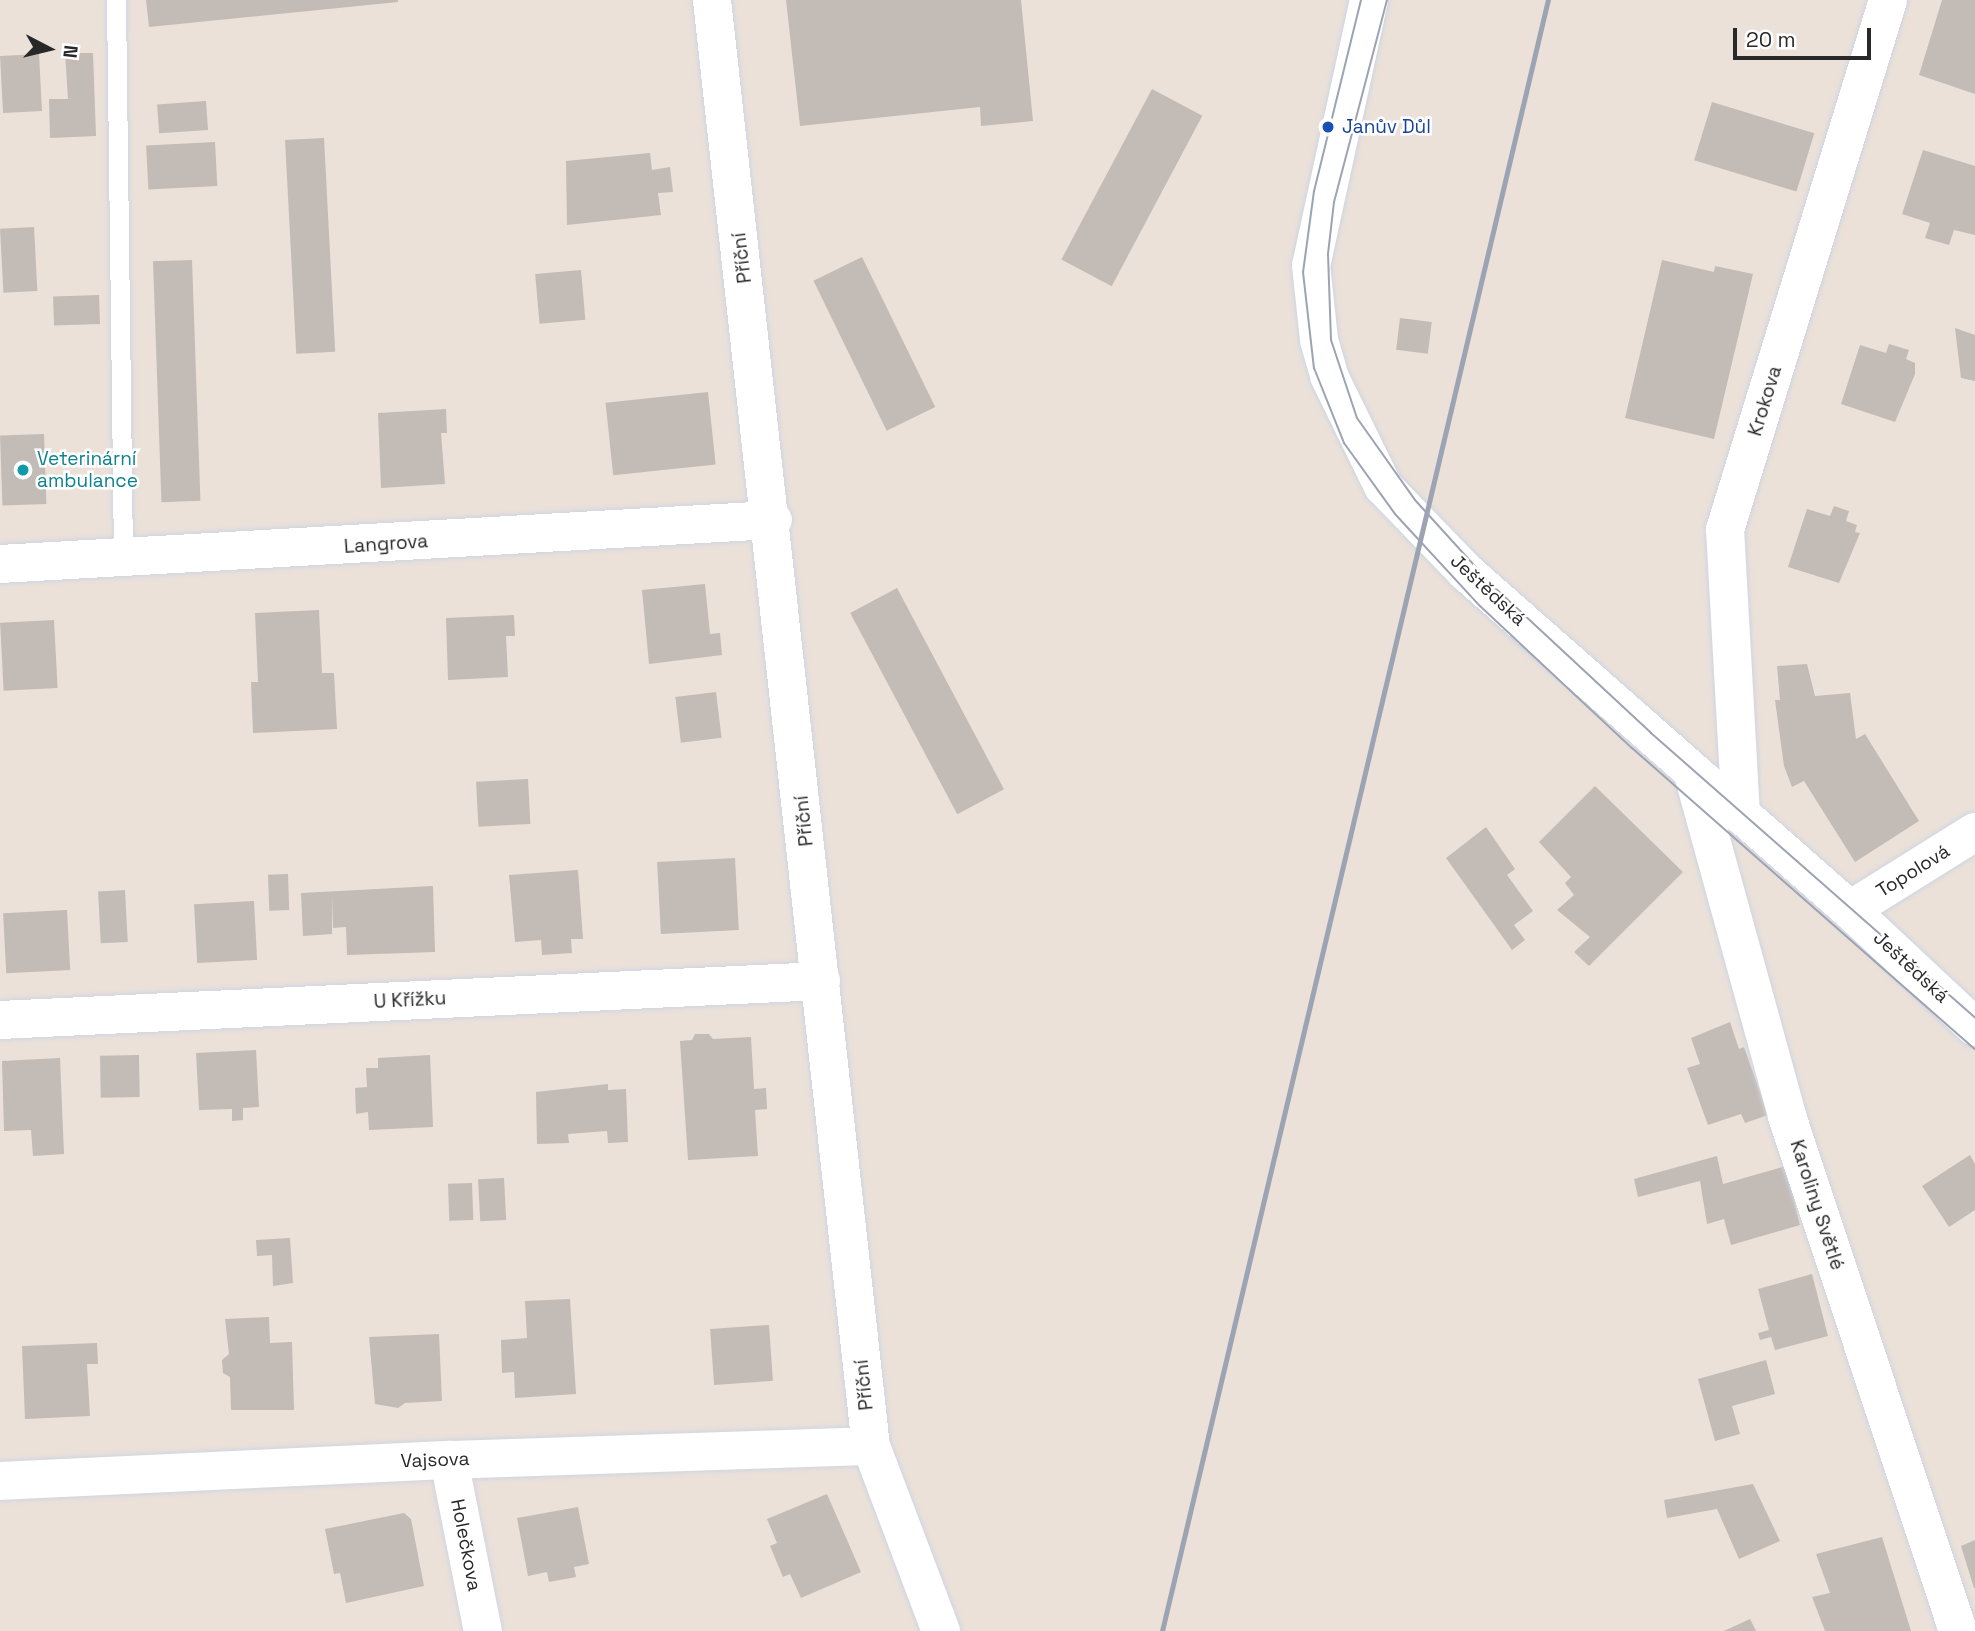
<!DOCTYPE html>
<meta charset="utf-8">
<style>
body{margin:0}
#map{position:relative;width:1975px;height:1631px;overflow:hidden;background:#ebe1d9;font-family:"Space Grotesk",sans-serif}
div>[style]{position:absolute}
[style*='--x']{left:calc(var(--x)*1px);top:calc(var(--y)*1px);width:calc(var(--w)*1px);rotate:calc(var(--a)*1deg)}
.building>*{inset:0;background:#c3bbb6;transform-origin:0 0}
.roads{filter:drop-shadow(0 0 2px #ced5e2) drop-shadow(0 0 2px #ced5e2)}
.service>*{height:19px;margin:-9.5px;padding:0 9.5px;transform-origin:9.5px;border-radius:9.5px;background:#fff}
.minor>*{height:38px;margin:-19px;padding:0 19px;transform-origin:19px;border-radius:19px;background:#fff}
.tram>*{height:2px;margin:-1px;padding:0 1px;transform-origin:1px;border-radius:1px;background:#9ca3b3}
.rail>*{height:5px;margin:-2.5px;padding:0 2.5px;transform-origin:2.5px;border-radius:2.5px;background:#9ca3b3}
.dots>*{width:19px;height:19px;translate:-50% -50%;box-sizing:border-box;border:4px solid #fff;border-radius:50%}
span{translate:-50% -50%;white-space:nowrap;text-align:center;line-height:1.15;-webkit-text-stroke:5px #fff;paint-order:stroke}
.transit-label{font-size:19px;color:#164399}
.left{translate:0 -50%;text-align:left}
.street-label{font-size:19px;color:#282828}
.culture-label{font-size:19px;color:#0d838f}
.north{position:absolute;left:14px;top:14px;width:70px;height:70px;-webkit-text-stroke:5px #fff;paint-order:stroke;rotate:97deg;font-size:19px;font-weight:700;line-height:28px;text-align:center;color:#282828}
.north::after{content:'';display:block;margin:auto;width:24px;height:32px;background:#282828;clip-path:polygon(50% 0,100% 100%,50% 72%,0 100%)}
.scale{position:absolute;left:1733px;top:28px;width:138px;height:32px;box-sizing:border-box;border:4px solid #282828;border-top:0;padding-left:9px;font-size:21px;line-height:24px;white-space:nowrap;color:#282828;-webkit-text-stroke:5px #fff;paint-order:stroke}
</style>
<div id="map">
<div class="building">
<div style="clip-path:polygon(146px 0,398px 0,398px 2px,149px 27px)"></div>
<div style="clip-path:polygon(786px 0,1021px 0,1033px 121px,981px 126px,980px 107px,800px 126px)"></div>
<div style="clip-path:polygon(1942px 0,1975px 0,1975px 94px,1919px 75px)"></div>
<div style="clip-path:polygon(65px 53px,93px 53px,96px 136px,50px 138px,49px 99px,68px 99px)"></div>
<div style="left:39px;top:54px;width:57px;height:39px;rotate:87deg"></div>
<div style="left:1152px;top:89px;width:57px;height:193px;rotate:28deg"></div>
<div style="left:206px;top:101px;width:29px;height:49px;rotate:86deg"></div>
<div style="left:1712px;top:102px;width:107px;height:61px;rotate:17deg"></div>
<div style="left:324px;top:138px;width:214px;height:39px;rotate:87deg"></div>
<div style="left:215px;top:142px;width:44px;height:69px;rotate:87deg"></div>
<div style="clip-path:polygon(1923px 150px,1975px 166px,1975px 235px,1954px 230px,1949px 245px,1925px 238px,1930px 223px,1902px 214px)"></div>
<div style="clip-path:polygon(650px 153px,652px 170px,670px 167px,673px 192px,658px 193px,661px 215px,567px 225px,566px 161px)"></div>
<div style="left:34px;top:227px;width:64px;height:34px;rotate:87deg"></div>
<div style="left:862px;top:257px;width:167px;height:54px;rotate:64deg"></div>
<div style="left:192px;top:260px;width:241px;height:39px;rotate:88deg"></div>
<div style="clip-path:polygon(1662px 260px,1714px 272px,1715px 266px,1753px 274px,1714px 439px,1625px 418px)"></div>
<div style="left:581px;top:270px;width:50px;height:46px;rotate:85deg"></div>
<div style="left:99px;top:295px;width:29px;height:46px;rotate:88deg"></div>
<div style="left:1400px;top:318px;width:32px;height:32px;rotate:7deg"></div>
<div style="clip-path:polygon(1955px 328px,1975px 335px,1975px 381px,1961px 378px)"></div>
<div style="clip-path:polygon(1889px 344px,1909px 350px,1906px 359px,1915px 363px,1915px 374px,1895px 422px,1841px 404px,1860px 345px,1886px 353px)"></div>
<div style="left:708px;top:392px;width:73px;height:103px;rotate:84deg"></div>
<div style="clip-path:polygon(446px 409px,447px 433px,441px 433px,445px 484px,381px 488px,378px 413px)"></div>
<div style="left:44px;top:434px;width:70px;height:44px;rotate:88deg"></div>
<div style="clip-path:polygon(1834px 506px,1849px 511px,1846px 521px,1857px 525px,1855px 532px,1860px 533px,1839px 583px,1788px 567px,1807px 509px,1830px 516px)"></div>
<div style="clip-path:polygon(705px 584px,710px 634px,720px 633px,722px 655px,649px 664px,642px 590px)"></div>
<div style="left:897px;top:588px;width:228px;height:53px;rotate:62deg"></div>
<div style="clip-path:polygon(319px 610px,322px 673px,334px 673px,337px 729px,253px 733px,251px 682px,258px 682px,255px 613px)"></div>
<div style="clip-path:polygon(514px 615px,515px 636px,506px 636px,508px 677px,448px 680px,446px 618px)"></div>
<div style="left:54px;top:620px;width:68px;height:54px;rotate:87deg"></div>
<div style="clip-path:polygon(1807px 664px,1815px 696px,1850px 693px,1856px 739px,1865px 734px,1919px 821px,1855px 862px,1804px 781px,1792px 787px,1784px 766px,1775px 700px,1780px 700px,1777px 666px)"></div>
<div style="left:716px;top:692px;width:46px;height:41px;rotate:83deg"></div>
<div style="left:528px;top:779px;width:45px;height:52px;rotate:87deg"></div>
<div style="clip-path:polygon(1595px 786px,1683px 872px,1589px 966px,1574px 952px,1590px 937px,1557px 910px,1574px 895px,1565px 883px,1571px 877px,1539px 842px)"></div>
<div style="clip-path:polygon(1486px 827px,1515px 869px,1507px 875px,1533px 911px,1514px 925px,1525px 940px,1512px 950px,1446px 858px)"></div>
<div style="left:735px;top:858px;width:72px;height:78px;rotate:87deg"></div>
<div style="clip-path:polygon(578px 870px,583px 939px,571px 939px,572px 953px,542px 955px,541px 940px,515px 942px,509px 875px)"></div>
<div style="left:288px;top:874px;width:36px;height:20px;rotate:88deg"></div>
<div style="clip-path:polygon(433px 886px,435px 952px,347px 955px,346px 927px,333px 928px,332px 896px,332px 934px,303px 936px,301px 893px)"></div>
<div style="left:125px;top:890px;width:52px;height:27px;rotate:87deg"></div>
<div style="left:254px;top:901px;width:59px;height:60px;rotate:87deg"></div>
<div style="left:67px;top:910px;width:60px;height:64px;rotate:87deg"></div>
<div style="clip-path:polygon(1730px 1022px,1739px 1049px,1744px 1047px,1768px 1115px,1745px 1123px,1741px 1114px,1708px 1125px,1687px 1068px,1700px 1064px,1691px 1038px)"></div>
<div style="clip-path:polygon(695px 1034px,709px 1034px,713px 1039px,751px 1037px,754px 1089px,766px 1088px,767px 1109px,755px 1110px,758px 1156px,688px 1160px,680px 1041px,692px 1040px)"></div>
<div style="clip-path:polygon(256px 1050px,259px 1107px,243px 1108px,243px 1120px,232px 1121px,232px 1109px,199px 1110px,196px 1053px)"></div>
<div style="left:139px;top:1055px;width:42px;height:39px;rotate:89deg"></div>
<div style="clip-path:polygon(430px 1055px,433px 1127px,369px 1130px,368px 1112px,356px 1114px,355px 1088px,367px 1087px,366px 1068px,378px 1068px,378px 1058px)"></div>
<div style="clip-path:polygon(60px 1058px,64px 1154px,33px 1156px,31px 1130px,4px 1131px,2px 1061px)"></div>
<div style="clip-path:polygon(608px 1084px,608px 1090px,626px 1089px,628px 1142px,608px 1143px,607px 1131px,568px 1134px,569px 1143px,537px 1144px,536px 1092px)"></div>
<div style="clip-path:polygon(1970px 1155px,1975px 1164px,1975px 1210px,1949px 1227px,1922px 1186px)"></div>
<div style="clip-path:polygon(1717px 1156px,1723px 1184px,1786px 1166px,1800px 1225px,1731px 1245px,1724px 1219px,1707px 1224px,1700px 1181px,1638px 1197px,1634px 1179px)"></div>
<div style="left:504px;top:1178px;width:42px;height:26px;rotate:87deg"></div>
<div style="left:472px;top:1183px;width:37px;height:24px;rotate:88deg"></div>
<div style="clip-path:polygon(290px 1238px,293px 1283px,273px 1286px,272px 1255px,257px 1256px,256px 1240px)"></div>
<div style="clip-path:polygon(1812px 1274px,1828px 1336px,1775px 1350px,1771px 1337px,1760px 1340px,1758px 1333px,1769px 1330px,1758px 1289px)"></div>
<div style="clip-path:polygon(570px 1299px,576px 1394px,515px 1398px,514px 1372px,502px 1373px,501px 1340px,527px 1338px,525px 1301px)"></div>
<div style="clip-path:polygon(269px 1317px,270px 1343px,292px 1342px,294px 1410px,231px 1410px,230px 1377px,223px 1373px,222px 1360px,229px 1354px,225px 1319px)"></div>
<div style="left:769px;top:1325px;width:56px;height:59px;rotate:86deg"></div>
<div style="clip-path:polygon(439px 1334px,442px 1401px,405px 1403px,398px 1408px,375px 1404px,369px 1337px)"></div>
<div style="clip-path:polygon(97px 1343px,98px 1364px,87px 1364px,90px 1416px,25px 1419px,22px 1346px)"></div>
<div style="clip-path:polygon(1766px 1360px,1775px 1394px,1732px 1406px,1740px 1434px,1715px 1441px,1698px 1379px)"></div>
<div style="clip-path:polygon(1753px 1484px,1780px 1541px,1739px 1559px,1717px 1509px,1667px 1518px,1664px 1500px)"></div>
<div style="clip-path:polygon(827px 1494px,861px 1572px,801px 1598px,790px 1574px,783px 1577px,770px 1546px,777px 1543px,767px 1519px)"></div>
<div style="clip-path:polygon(578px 1507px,589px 1564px,574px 1567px,576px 1577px,549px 1582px,547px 1572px,528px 1576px,517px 1518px)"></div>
<div style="clip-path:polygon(404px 1513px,411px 1519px,424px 1586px,346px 1603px,340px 1573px,334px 1574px,325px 1529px)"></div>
<div style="clip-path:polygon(1882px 1537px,1911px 1631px,1825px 1631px,1812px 1597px,1830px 1593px,1816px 1554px)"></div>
<div style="clip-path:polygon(1975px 1540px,1975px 1588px,1974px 1588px,1961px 1546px)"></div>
<div style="clip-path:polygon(1750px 1619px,1756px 1631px,1724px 1631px)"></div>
</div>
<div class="roads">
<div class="service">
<div style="--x:116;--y:0;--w:560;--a:89.28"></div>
</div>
<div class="minor">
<div style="--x:712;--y:0;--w:1455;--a:83.73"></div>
<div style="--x:871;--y:1446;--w:198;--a:69.3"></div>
<div style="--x:1369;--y:0;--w:271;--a:102.3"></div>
<div style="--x:1311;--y:265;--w:75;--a:83.9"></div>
<div style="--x:1319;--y:340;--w:37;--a:74"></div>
<div style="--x:1329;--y:376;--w:123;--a:63.9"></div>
<div style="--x:1383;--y:486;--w:120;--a:46"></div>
<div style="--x:1466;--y:572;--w:512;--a:41.35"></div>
<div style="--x:1850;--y:910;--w:171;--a:43.1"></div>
<div style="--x:0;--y:564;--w:774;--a:-3.26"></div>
<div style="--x:1693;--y:774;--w:355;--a:74.6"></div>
<div style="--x:1787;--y:1116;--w:543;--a:71.63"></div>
<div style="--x:1741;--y:815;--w:285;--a:-93.2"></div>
<div style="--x:1725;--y:530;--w:554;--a:-72.9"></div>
<div style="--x:1850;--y:910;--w:147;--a:-32"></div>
<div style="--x:0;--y:1020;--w:822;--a:-2.72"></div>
<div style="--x:449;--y:1460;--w:174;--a:78.8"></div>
<div style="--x:0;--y:1481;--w:449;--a:-2.7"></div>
<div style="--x:449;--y:1460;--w:422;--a:-1.9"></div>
</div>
</div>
<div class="tram">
<div style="--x:1361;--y:0;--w:197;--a:103.8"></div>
<div style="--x:1314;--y:191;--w:82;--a:97.7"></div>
<div style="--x:1303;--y:272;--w:97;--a:83.5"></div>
<div style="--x:1314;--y:368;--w:81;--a:68.2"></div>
<div style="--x:1344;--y:443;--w:87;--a:54.3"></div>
<div style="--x:1395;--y:514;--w:125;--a:47.3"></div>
<div style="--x:1480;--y:606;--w:208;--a:43.1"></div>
<div style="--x:1632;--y:748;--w:456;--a:41.3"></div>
<div style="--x:1387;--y:0;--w:209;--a:104.7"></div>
<div style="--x:1334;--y:202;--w:52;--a:96.6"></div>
<div style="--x:1328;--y:254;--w:86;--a:88"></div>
<div style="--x:1331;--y:340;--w:82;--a:71.6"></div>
<div style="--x:1357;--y:418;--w:100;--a:54.7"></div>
<div style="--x:1415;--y:500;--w:116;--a:47.8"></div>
<div style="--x:1493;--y:586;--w:216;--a:42.9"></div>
<div style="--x:1651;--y:733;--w:432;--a:41.3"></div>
</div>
<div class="rail">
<div style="--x:1162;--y:1631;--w:1676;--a:-76.69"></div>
</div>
<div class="dots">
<div style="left:1328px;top:127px;background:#1a4fb4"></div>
<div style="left:23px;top:470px;background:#0f9aa8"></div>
</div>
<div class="transit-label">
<span class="left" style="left:1342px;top:127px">Janův Důl</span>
</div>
<div class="street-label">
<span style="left:742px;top:258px;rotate:-97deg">Příční</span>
<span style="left:1765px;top:401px;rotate:-73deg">Krokova</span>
<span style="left:386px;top:544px;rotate:-4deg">Langrova</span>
<span style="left:1488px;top:590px;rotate:43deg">Ještědská</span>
<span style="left:804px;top:821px;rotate:-96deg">Příční</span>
<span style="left:1913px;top:871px;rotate:-32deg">Topolová</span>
<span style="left:1911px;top:967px;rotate:43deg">Ještědská</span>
<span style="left:410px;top:1000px;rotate:-3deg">U Křížku</span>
<span style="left:1817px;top:1205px;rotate:72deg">Karoliny Světlé</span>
<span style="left:864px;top:1385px;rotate:-96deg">Příční</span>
<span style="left:435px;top:1460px;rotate:-2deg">Vajsova</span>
<span style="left:466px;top:1545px;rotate:79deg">Holečkova</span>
</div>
<div class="culture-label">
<span class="left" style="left:37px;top:470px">Veterinární<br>ambulance</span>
</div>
<div class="north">N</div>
<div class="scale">20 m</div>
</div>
